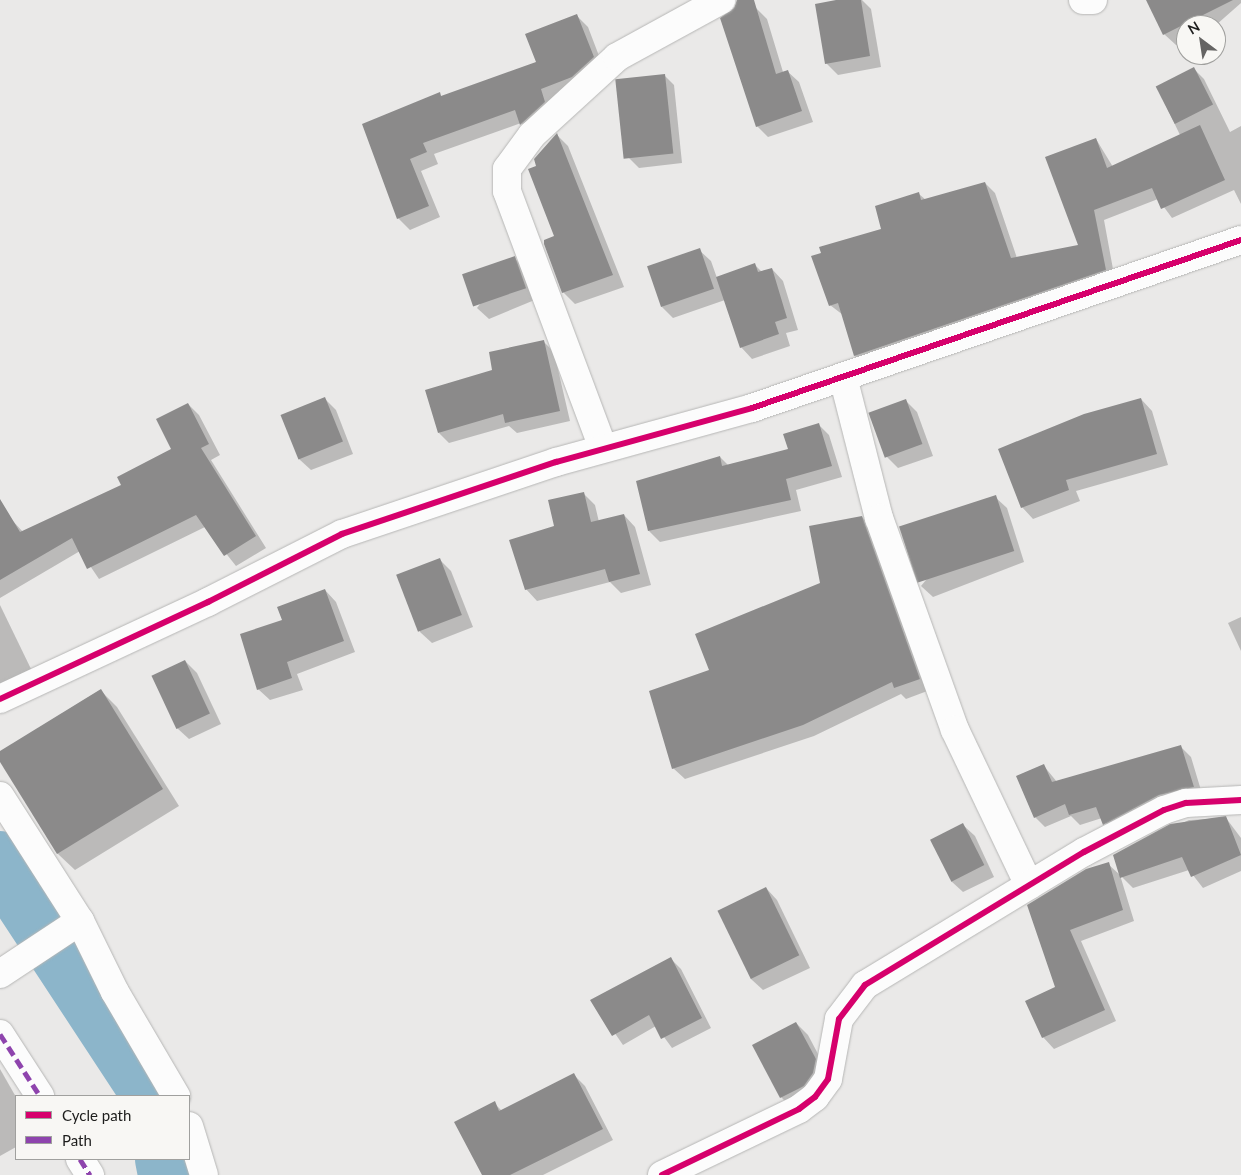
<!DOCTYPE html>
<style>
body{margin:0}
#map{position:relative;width:1241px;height:1175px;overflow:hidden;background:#eae9e8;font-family:Lato,sans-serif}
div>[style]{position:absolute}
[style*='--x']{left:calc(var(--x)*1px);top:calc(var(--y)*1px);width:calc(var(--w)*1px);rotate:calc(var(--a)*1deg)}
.shadow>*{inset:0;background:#0003}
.river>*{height:62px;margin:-31px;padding:0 31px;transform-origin:31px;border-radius:31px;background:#8cb5ca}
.building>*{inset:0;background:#8b8a8a;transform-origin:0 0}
.roads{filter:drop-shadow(0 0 1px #b6b6b5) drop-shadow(0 0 1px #b6b6b5)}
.minor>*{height:28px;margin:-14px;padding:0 14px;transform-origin:14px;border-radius:14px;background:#fcfcfc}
.quiet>*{height:5px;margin-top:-2.5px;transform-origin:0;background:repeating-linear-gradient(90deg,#8e44ad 0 10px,transparent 0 15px)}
.cycleway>*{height:6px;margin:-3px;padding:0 3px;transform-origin:3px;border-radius:3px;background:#d6006c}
span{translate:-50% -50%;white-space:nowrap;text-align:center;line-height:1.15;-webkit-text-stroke:5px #f8f7f4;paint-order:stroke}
.legend{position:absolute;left:15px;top:1095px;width:175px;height:65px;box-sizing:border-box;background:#f8f7f4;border:1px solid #a0a09e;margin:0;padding:6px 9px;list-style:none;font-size:15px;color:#1d1d1c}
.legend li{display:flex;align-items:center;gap:10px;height:25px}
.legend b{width:25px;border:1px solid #a0a09e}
.north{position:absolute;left:1176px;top:15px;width:50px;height:50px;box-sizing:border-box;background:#f8f7f4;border:1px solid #a0a09e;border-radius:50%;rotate:329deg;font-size:14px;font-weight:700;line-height:20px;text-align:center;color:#1d1d1c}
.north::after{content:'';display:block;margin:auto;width:18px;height:22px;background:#656463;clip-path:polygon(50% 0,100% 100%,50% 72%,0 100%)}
</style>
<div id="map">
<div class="shadow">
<div style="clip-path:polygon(843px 0,862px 0,871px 9px,881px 67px,838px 75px,826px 63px)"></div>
<div style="clip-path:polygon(1148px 0,1241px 0,1241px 3px,1216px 25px,1186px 25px,1186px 40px,1176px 45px,1164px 34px)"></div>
<div style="clip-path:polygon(755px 7px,767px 19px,783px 72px,787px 71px,799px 82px,813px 122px,768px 137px,757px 126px)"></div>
<div style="clip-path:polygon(576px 15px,588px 27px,604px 69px,533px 135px,521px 123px,434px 154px,438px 164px,421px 171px,440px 217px,410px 230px,398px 218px,364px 125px,439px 94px,442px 97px,538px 62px)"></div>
<div style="clip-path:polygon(1194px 69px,1204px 79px,1230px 132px,1241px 126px,1241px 204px,1234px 190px,1172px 218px,1158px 199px,1104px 220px,1115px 280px,865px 366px,855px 356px,843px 315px,830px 305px,883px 229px,919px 194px,926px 200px,985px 183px,995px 193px,1017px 258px,1080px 246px,1096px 139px,1113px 167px,1180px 135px,1157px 87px)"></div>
<div style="clip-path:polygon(664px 75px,674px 85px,682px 163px,639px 168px,629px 158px)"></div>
<div style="clip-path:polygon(557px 135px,568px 146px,624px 287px,575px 304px,563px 292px,556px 237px,538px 167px)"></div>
<div style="clip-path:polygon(699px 250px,711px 261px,717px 278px,755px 265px,762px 272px,772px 269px,783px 281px,798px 330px,786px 333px,790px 346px,752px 359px,741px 347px,725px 300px,673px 318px,662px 307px)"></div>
<div style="clip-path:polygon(514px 258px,526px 269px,537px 299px,489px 319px,477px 308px)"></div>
<div style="clip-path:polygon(543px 341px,554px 352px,570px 421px,517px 433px,509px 426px,449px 443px,439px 433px,494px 371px)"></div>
<div style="clip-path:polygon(325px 399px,336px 410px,353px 454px,311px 470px,299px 459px)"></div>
<div style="clip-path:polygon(1141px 399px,1152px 411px,1168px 465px,1076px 491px,1080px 501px,1033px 519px,1022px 507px)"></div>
<div style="clip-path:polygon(906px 401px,917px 412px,933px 456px,898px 468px,887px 457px)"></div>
<div style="clip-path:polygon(188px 404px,199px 415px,220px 455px,211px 460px,266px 548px,236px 566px,205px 527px,99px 579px,80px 551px,0 598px,0 527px,12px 520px,23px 532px,123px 486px,172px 449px)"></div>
<div style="clip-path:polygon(818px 424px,829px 435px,842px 477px,796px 490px,801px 511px,660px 542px,649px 531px,720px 457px,728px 465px,789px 450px)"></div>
<div style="clip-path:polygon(583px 493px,595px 505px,599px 522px,624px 515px,635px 527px,651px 585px,621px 593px,610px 582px,537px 601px,526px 589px)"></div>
<div style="clip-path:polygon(995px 497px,1007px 508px,1024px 562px,933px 597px,921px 586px)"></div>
<div style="clip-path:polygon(862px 517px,873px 528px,930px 690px,906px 699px,901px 694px,814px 736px,685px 779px,673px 768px,711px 671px,821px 583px)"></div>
<div style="clip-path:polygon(440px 560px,451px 571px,473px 627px,432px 643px,420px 632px,398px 576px)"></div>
<div style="clip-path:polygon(325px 590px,336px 602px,355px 652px,297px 674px,303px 690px,270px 700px,258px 689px,284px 621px)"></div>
<div style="clip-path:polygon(0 605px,32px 671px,2px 686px,0 683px)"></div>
<div style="clip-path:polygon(1241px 617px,1241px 651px,1228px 623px)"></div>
<div style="clip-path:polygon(185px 661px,197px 673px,221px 724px,189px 739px,177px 728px,153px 676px)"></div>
<div style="clip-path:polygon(100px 690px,117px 707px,179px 806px,75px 870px,58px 854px,0 760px,0 752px)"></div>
<div style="clip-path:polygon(1181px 747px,1191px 757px,1203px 797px,1114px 834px,1102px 818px,1080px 825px,1071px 816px,1045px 827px,1035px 817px,1044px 766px,1057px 782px)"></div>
<div style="clip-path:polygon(1226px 818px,1241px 838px,1241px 871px,1203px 888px,1189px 870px,1133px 888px,1122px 877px,1114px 855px,1189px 820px)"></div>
<div style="clip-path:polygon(963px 825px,975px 836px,994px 877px,963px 892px,951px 881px)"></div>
<div style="clip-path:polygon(1108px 864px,1120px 875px,1134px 921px,1081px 941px,1116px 1021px,1054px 1049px,1043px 1037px,1057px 988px,1028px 905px)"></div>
<div style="clip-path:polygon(766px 888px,777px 900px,810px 968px,763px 990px,751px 979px)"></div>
<div style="clip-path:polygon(671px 959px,681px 969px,711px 1028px,672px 1048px,656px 1026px,623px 1045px,592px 1000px)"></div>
<div style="clip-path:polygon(796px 1023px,808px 1035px,827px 1071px,793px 1109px,781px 1097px,754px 1045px)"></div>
<div style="clip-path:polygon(0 1069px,16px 1097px,16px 1147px,0 1156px)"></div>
<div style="clip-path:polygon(574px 1075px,585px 1086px,613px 1140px,543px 1175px,483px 1175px,494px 1103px,502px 1111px)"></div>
</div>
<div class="river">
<div style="--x:0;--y:862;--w:280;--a:56.7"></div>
<div style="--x:166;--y:1159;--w:16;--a:79"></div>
</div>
<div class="building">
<div style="clip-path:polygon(737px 0,754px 0,776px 74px,788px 70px,802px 111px,756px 127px,720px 18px,734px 8px)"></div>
<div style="clip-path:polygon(836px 0,861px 0,870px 56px,825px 64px,815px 4px)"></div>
<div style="clip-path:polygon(1146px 0,1233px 0,1163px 35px)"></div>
<div style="clip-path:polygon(577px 14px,594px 57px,572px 77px,541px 89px,545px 102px,520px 125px,515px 110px,423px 143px,427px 152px,410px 159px,429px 206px,397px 219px,362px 124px,440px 92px,441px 96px,536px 62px,525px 34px)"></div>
<div style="left:1194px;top:67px;width:42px;height:43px;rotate:63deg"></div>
<div style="left:665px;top:74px;width:80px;height:50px;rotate:84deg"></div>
<div style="clip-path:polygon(1200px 125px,1225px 180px,1161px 209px,1152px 188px,1094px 210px,1106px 270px,854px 356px,838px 303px,829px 306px,811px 256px,821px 253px,819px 247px,881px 229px,875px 206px,919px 192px,921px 200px,985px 182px,1011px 258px,1078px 245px,1045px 157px,1096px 138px,1107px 168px)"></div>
<div style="clip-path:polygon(557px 133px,613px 275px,562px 293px,544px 244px,544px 240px,554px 236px,528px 169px,536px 166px,534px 159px)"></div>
<div style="left:700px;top:248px;width:43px;height:56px;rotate:71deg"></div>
<div style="left:515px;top:256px;width:34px;height:56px;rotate:71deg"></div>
<div style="clip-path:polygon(755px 263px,758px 272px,772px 268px,787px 318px,775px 322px,779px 334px,740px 348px,716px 277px)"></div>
<div style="clip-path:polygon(544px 340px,560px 411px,505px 423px,503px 414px,438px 433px,425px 390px,492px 370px,489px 352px)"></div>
<div style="left:325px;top:397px;width:48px;height:48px;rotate:68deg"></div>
<div style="clip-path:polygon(1141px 398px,1157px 454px,1066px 480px,1069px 490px,1021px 508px,998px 449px,1084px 414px)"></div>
<div style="left:906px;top:399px;width:48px;height:40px;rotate:70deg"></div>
<div style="clip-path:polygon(188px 403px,209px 444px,201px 448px,256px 536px,224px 556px,196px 515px,87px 569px,72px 538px,0 580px,0 499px,20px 532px,121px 485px,117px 477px,171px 449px,156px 419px)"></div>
<div style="clip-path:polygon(819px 423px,832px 466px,786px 479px,791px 500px,648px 531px,636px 481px,720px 456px,722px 466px,788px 449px,783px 434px)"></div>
<div style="clip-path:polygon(584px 492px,591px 522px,624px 514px,640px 574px,609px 582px,605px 569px,525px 590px,509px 540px,554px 526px,548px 500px)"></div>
<div style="left:996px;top:495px;width:59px;height:102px;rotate:72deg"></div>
<div style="clip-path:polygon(862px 516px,920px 679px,894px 688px,892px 682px,803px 725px,672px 769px,649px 691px,709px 670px,695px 634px,820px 583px,809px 526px)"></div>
<div style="left:440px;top:558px;width:61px;height:47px;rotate:69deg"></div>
<div style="clip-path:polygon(325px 589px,344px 641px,287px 662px,292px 678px,257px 690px,240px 634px,282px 620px,277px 607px)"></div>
<div style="left:185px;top:660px;width:59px;height:37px;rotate:65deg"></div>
<div style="clip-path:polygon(101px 689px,163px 789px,57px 854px,0 762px,0 751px)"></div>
<div style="clip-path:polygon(1181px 745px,1194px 787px,1159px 795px,1103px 825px,1096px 807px,1069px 815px,1065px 804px,1034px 818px,1016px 776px,1044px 764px,1052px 782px)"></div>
<div style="clip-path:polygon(1226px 816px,1241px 855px,1191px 877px,1182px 857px,1120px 878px,1113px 855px,1170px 824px)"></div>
<div style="left:963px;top:823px;width:47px;height:37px;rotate:63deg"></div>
<div style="clip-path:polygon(1109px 862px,1123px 910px,1070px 930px,1105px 1010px,1042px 1038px,1025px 1001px,1055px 987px,1027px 905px,1086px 869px)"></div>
<div style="left:766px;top:887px;width:76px;height:54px;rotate:64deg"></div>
<div style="clip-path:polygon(671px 957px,702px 1018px,661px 1039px,649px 1015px,612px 1036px,590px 1000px)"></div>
<div style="clip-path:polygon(796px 1022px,816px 1059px,813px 1073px,804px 1086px,780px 1098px,752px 1045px)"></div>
<div style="clip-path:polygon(574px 1073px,603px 1129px,510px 1175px,482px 1175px,454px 1122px,495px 1101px,499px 1111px)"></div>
</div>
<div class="roads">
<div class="minor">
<div style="--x:1083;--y:0;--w:10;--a:0"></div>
<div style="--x:843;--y:377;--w:146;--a:75.7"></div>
<div style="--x:879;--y:518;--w:225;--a:70.3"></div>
<div style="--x:955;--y:730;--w:172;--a:64.5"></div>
<div style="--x:603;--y:448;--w:274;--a:-110.5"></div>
<div style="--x:507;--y:191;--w:22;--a:-90"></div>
<div style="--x:507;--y:169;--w:42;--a:-53.7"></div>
<div style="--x:532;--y:135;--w:115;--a:-42.5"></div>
<div style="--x:617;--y:57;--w:119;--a:-28.7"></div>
<div style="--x:0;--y:699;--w:230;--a:-25"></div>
<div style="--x:208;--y:602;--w:150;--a:-26.9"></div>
<div style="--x:342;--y:534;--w:226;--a:-18.6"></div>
<div style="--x:556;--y:462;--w:203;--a:-15.4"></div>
<div style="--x:752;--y:408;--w:517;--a:-18.96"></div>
<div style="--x:0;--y:796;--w:148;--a:57.4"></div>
<div style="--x:80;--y:921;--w:79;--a:63.8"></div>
<div style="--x:115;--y:992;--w:121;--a:59.6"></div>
<div style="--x:0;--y:974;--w:96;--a:-33.5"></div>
<div style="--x:0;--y:1034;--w:74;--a:57.2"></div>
<div style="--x:189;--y:1126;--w:51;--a:73"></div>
<div style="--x:80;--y:1159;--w:19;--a:58"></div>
<div style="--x:662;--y:1175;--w:152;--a:-25.7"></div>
<div style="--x:799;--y:1109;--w:20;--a:-37"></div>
<div style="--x:815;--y:1097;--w:22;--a:-54"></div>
<div style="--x:828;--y:1079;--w:61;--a:-79.6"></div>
<div style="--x:839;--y:1019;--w:43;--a:-52.6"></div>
<div style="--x:865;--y:985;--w:256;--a:-31.3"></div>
<div style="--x:1084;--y:852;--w:90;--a:-27.7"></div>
<div style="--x:1164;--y:810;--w:23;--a:-18"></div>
<div style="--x:1186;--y:803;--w:55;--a:-3.1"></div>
</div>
</div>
<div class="quiet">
<div style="--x:0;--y:1034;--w:74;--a:57.2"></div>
<div style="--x:80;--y:1159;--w:19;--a:58"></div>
</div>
<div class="cycleway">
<div style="--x:0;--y:699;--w:230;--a:-25"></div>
<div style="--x:208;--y:602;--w:150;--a:-26.9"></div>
<div style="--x:342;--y:534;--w:226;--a:-18.6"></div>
<div style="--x:556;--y:462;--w:203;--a:-15.4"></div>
<div style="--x:752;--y:408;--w:517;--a:-18.96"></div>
<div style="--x:662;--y:1175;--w:152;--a:-25.7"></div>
<div style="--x:799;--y:1109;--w:20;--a:-37"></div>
<div style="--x:815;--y:1097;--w:22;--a:-54"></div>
<div style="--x:828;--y:1079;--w:61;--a:-79.6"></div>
<div style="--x:839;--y:1019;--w:43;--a:-52.6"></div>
<div style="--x:865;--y:985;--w:256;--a:-31.3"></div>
<div style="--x:1084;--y:852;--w:90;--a:-27.7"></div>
<div style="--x:1164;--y:810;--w:23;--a:-18"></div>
<div style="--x:1186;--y:803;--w:55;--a:-3.1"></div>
</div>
<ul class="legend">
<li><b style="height:6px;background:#d6006c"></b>Cycle path</li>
<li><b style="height:6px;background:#8e44ad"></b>Path</li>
</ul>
<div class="north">N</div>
</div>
